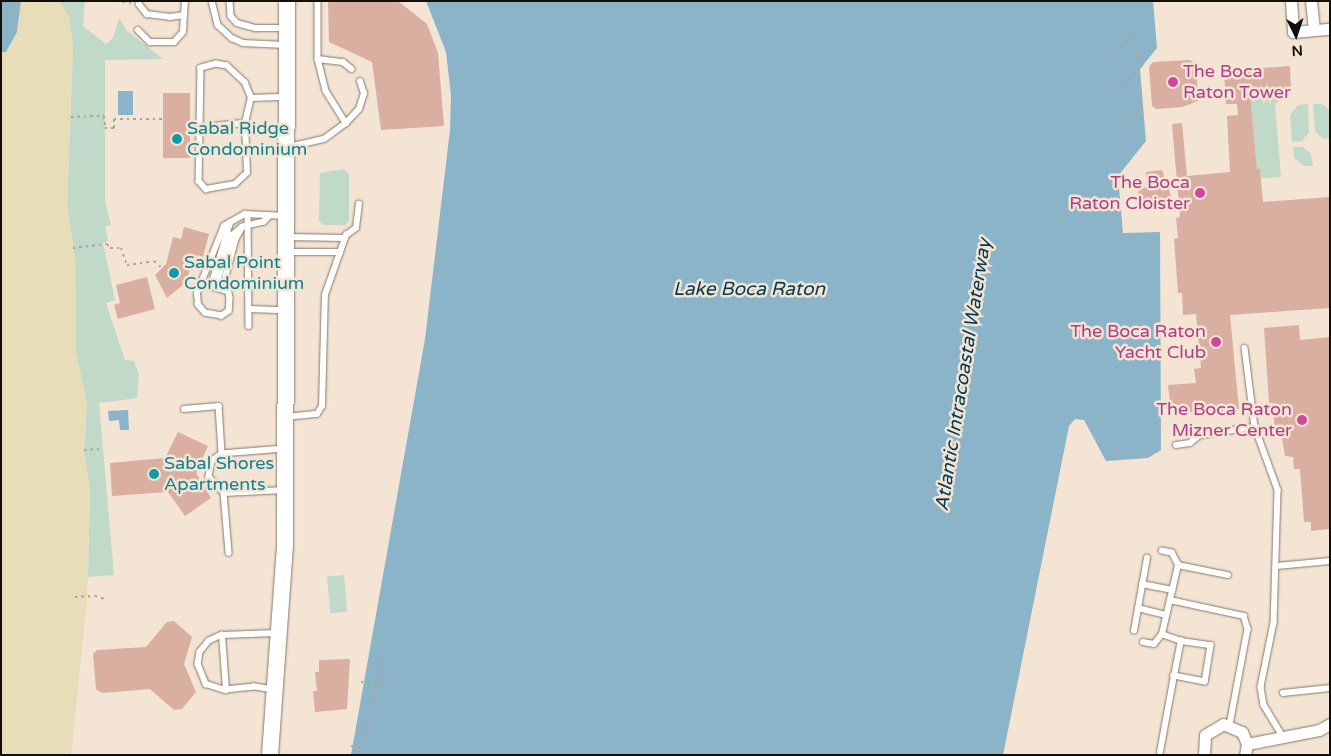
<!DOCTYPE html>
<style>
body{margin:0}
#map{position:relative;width:1331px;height:756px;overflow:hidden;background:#f4e4d4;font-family:"Varela Round",sans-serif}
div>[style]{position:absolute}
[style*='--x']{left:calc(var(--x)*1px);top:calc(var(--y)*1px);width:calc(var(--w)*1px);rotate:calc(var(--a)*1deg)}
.green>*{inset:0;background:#c0d9c9;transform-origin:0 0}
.sand>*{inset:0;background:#e7ddb8}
.water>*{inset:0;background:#8bb4c9;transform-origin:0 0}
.building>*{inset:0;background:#d9afa2;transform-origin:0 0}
.path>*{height:2px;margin-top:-1px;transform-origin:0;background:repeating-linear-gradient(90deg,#afa296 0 2.5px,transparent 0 6.5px)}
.roads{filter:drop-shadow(0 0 1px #867768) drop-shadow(0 0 1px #867768)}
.lane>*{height:5.5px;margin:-2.75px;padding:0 2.75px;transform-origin:2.75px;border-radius:2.75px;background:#fff}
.street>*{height:11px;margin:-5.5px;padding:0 5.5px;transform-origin:5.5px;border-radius:5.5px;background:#fff}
.secondary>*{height:16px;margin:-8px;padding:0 8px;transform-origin:8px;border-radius:8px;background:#fff}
.dots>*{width:14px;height:14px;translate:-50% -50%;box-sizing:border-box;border:2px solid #f4e4d4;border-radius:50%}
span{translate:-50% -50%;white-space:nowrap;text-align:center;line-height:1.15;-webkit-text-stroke:5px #f4e4d4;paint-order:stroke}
.hotel-label{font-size:18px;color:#b23c85}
.left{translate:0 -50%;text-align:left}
.right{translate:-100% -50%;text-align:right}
.culture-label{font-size:18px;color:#0d838f}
.water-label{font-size:19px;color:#003a51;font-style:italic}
.frame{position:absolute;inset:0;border:2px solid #140e09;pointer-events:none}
.north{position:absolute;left:1271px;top:10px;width:50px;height:50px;-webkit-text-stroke:4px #f4e4d4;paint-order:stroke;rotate:176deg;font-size:14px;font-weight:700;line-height:20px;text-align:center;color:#140e09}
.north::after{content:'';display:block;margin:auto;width:18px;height:22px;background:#140e09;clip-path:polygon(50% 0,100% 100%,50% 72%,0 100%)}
</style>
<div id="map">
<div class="green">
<div style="clip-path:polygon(59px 1px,85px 1px,83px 26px,106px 44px,113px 38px,119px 18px,127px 31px,163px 59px,105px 60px,105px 202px,111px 225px,105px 226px,108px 241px,103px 243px,115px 300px,106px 303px,125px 360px,134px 361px,139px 375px,137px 398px,99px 403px,114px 575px,88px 577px,90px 490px,84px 450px,87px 404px,76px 352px,75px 257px,67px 205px,73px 47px,69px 16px)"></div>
<div style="clip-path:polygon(1291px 90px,1275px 104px,1281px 177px,1261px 178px,1260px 169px,1257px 169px,1250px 94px)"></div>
<div style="clip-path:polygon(1308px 104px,1309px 132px,1302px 141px,1292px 142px,1290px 115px,1298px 105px)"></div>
<div style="clip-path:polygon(1313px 104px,1322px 104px,1330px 110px,1330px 138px,1323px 139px,1315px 131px)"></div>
<div style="clip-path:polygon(1293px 147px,1303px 147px,1311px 154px,1313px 166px,1304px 166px,1294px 158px)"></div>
<div style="clip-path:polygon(344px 169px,349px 174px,349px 221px,345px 225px,323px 225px,319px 221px,320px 173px)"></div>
<div style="left:344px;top:575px;width:37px;height:17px;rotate:85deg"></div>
</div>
<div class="sand">
<div style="clip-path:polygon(21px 1px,59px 1px,69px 16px,73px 47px,67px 205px,75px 257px,76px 352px,87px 404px,84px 450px,90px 490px,87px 601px,71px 755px,1px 755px,1px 52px,6px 52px,17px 32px)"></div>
</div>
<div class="water">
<div style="clip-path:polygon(1px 1px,21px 1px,17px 32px,6px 52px,1px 52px)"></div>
<div style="clip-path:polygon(426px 1px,1153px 1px,1157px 48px,1140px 69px,1146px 141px,1118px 176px,1123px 233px,1160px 232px,1161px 450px,1148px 458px,1106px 461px,1084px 420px,1075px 419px,1069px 426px,1003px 755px,351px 755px,425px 339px,450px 130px,451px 95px,446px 52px)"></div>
<div style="left:118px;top:91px;width:15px;height:24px"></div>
<div style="clip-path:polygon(128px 410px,129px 430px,120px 430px,119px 420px,109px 421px,108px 411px)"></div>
</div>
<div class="building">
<div style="clip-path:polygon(328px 1px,398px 1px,427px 24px,438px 53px,444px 126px,381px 130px,372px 62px,329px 42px)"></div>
<div style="clip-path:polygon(1190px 60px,1196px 64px,1198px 101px,1182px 107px,1156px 109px,1152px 106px,1149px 67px,1153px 62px)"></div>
<div style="clip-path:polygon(1290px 66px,1291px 90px,1250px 94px,1257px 169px,1260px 169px,1263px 202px,1330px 197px,1330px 308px,1230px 315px,1239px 409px,1205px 416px,1205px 411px,1171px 414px,1168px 385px,1196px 383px,1194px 369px,1201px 368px,1196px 314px,1183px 315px,1182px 293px,1178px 293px,1174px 239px,1178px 238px,1176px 218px,1180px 217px,1172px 124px,1182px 123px,1187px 176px,1230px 172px,1227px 116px,1238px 115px,1237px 104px,1226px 104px,1224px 71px)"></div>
<div style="left:163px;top:93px;width:27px;height:65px"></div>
<div style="clip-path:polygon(1162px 170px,1175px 207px,1140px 211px,1138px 189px,1147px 187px,1146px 172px)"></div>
<div style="clip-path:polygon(184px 227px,209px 234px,203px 257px,197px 255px,184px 284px,167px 298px,155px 275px,166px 264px,173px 237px,181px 239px)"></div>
<div style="clip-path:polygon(147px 277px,155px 309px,118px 319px,114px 305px,120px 303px,116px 285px)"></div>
<div style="clip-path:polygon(1299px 325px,1300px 340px,1330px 337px,1330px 529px,1311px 531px,1311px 522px,1304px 522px,1300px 469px,1294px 469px,1293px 457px,1285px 456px,1282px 438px,1275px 437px,1273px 403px,1269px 403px,1264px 328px)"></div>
<div style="clip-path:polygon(178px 432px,208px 446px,196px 473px,211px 498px,185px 516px,168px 492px,112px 496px,110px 463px,165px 458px)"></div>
<div style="clip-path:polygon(174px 621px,192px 637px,184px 664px,196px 692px,182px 709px,174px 710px,150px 689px,102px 693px,96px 689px,93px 654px,97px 650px,146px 647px,167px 622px)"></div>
<div style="clip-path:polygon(350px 659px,347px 709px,315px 712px,313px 691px,317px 691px,315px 672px,319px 672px,319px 660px)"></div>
</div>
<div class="path">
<div style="--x:116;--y:1;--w:16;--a:7"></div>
<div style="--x:1113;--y:58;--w:28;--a:-51"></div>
<div style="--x:1131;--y:36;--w:33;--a:70"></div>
<div style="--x:1117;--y:94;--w:35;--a:-49"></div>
<div style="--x:71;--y:117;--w:33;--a:-2"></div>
<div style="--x:104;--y:116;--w:12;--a:85"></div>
<div style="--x:105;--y:128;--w:9;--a:0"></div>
<div style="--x:114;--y:128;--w:9;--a:-90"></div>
<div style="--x:114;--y:119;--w:49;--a:0"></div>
<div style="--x:1120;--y:133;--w:36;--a:-51"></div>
<div style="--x:73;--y:248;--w:34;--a:-7"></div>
<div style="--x:107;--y:244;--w:5;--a:53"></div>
<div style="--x:110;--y:248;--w:11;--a:0"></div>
<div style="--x:121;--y:248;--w:18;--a:71"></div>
<div style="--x:127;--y:265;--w:27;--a:-8"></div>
<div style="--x:154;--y:261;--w:12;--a:42"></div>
<div style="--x:84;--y:450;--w:18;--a:-3"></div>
<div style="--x:75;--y:597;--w:20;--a:-3"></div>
<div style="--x:95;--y:596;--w:13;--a:18"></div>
<div style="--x:361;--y:682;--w:30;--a:9"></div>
<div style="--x:372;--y:716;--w:64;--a:-80.1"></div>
<div style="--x:351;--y:746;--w:7;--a:8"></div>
<div style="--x:357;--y:755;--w:30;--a:-81"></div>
<div style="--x:362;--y:725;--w:13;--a:9"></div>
</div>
<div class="roads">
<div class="lane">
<div style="--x:212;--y:1;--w:25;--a:76"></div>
<div style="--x:218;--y:25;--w:19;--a:43"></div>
<div style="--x:232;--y:38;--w:12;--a:24"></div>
<div style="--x:243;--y:43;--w:42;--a:2.7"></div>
<div style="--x:230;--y:1;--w:15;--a:86"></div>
<div style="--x:231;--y:16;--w:9;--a:49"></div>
<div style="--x:237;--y:23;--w:20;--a:15"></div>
<div style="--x:256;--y:28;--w:29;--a:0"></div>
<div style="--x:318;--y:1;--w:58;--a:90"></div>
<div style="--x:318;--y:59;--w:33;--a:76"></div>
<div style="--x:326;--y:91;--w:38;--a:58"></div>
<div style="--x:139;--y:4;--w:13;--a:51"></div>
<div style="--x:147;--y:14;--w:23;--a:7"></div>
<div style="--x:170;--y:17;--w:14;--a:-8"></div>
<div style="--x:184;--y:15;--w:14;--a:-86"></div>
<div style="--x:138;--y:30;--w:17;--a:45"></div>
<div style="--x:150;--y:42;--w:24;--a:0"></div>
<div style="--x:174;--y:42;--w:13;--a:-48"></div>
<div style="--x:183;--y:32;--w:17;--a:-87"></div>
<div style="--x:318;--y:59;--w:25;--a:7"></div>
<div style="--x:343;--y:62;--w:11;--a:38"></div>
<div style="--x:251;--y:98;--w:16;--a:-112"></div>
<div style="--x:245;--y:83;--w:25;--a:-137"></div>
<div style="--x:227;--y:66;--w:11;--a:-170"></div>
<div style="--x:216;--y:64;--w:16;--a:165"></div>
<div style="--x:201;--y:68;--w:113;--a:91"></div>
<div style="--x:199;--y:181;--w:11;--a:49"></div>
<div style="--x:206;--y:189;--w:29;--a:-10"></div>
<div style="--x:235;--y:184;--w:16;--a:-43"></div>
<div style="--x:247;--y:173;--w:50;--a:-92.3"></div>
<div style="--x:245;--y:123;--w:26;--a:-77"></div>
<div style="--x:251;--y:98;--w:34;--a:-2"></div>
<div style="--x:214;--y:126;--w:31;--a:-6"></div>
<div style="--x:289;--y:147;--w:36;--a:-13"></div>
<div style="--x:324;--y:139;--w:27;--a:-36"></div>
<div style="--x:346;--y:123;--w:19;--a:-47"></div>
<div style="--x:359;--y:109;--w:16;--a:-72"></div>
<div style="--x:364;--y:94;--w:13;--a:-108"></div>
<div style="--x:248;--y:214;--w:112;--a:89.5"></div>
<div style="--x:269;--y:217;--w:7;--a:135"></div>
<div style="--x:264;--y:222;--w:22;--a:167"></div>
<div style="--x:243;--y:227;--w:14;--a:120"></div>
<div style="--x:236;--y:239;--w:38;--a:105"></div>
<div style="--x:226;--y:276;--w:22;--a:80"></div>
<div style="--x:230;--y:298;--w:13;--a:94"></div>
<div style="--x:229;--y:311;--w:9;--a:144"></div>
<div style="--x:222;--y:316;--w:17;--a:-170"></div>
<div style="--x:205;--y:313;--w:11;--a:-131"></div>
<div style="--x:198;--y:305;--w:12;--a:-95"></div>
<div style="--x:197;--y:293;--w:72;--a:-68.1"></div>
<div style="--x:224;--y:226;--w:24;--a:-30"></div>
<div style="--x:245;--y:214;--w:41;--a:2.8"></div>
<div style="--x:288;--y:237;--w:57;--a:1"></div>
<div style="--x:287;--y:252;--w:53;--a:0"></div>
<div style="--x:213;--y:279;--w:59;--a:-73.1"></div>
<div style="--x:218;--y:279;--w:45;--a:-73.2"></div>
<div style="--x:231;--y:236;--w:13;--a:-39"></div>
<div style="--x:201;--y:283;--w:28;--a:17"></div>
<div style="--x:249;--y:309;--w:35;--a:2"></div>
<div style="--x:1245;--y:348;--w:80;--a:82.8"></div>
<div style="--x:1255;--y:427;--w:67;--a:69.9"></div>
<div style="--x:1278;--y:490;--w:133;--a:91.7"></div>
<div style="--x:1274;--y:623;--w:65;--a:101.5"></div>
<div style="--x:1261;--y:687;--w:18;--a:81"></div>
<div style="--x:1264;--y:705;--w:39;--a:59"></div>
<div style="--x:184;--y:409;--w:35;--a:-5"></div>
<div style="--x:219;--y:406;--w:48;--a:86.4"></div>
<div style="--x:286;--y:417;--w:31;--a:-6"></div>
<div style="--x:317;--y:414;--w:9;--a:-58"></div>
<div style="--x:322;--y:406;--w:111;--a:-88.5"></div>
<div style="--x:325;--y:295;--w:64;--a:-70.7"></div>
<div style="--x:346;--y:235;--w:12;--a:-35"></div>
<div style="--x:356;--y:228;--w:24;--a:-83"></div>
<div style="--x:1176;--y:445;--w:14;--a:-8"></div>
<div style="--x:1190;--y:443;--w:13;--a:-39"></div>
<div style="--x:1200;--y:435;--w:56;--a:-8.3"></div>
<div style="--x:284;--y:449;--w:62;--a:175.4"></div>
<div style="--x:222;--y:454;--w:12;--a:145"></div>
<div style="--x:212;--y:461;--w:16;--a:101"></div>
<div style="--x:209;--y:477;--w:22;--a:47"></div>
<div style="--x:224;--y:493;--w:60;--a:-2.9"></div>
<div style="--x:224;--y:493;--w:60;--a:85.2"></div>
<div style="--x:1178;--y:565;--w:51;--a:11.3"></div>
<div style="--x:1277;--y:566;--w:53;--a:-5.4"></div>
<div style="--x:1142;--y:584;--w:31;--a:11"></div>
<div style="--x:1170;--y:600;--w:76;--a:12.2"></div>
<div style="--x:1244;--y:616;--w:14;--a:73"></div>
<div style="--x:1248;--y:629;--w:98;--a:100.6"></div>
<div style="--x:1138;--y:608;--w:29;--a:14"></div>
<div style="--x:1134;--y:631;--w:74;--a:-79.9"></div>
<div style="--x:1162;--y:634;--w:20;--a:20"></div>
<div style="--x:222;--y:635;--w:14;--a:155"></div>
<div style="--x:209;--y:641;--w:14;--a:129"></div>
<div style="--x:200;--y:652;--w:12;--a:99"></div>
<div style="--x:198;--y:664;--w:22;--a:68"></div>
<div style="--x:206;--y:684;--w:21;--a:17"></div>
<div style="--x:1143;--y:642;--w:11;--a:10"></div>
<div style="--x:1154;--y:644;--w:13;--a:-51"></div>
<div style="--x:1162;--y:634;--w:71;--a:-76.9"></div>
<div style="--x:1178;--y:565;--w:13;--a:-117"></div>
<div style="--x:1172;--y:553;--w:10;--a:-169"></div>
<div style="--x:274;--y:690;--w:20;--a:-171"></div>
<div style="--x:254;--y:687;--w:28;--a:174"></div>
<div style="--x:226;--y:690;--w:55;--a:-94.2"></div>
<div style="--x:222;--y:635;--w:54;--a:-2.1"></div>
<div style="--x:1283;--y:693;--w:47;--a:-6.1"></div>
<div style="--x:1160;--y:752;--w:77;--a:-79.6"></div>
<div style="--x:1174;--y:676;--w:36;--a:-79"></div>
<div style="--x:1181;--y:641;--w:30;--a:8"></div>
<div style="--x:1211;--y:645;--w:37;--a:99"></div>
<div style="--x:1205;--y:682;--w:32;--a:-169"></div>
</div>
<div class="street">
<div style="--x:1291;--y:1;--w:31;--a:86"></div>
<div style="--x:1293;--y:32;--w:37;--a:-5"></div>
<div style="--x:1311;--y:1;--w:29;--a:84"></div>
<div style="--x:1247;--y:744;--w:73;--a:-11"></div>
<div style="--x:1319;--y:730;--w:13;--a:-29"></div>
<div style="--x:1204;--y:755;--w:20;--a:-87"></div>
<div style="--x:1205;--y:735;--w:21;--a:-31"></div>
<div style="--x:1223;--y:724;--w:21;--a:23"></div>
<div style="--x:1242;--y:732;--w:13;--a:67"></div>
<div style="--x:1247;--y:744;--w:11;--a:100"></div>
</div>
<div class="secondary">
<div style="--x:270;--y:755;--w:211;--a:-85.9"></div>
<div style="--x:285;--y:545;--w:544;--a:-89.79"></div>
</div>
</div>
<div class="dots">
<div style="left:1173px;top:82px;background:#d1479c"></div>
<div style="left:177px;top:139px;background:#0f9aa8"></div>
<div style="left:1200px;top:193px;background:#d1479c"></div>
<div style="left:174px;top:273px;background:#0f9aa8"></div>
<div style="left:1216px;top:342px;background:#d1479c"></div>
<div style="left:1302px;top:420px;background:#d1479c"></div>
<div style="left:154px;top:474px;background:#0f9aa8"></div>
</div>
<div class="hotel-label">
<span class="left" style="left:1183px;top:82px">The Boca<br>Raton Tower</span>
<span class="right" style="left:1190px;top:193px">The Boca<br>Raton Cloister</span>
<span class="right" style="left:1206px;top:342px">The Boca Raton<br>Yacht Club</span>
<span class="right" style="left:1292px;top:420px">The Boca Raton<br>Mizner Center</span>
</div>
<div class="culture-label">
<span class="left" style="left:187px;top:139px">Sabal Ridge<br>Condominium</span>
<span class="left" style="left:184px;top:273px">Sabal Point<br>Condominium</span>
<span class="left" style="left:164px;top:474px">Sabal Shores<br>Apartments</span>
</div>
<div class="water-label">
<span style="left:749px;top:290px">Lake Boca Raton</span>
<span style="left:964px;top:375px;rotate:-81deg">Atlantic Intracoastal Waterway</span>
</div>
<div class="frame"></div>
<div class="north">N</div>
</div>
